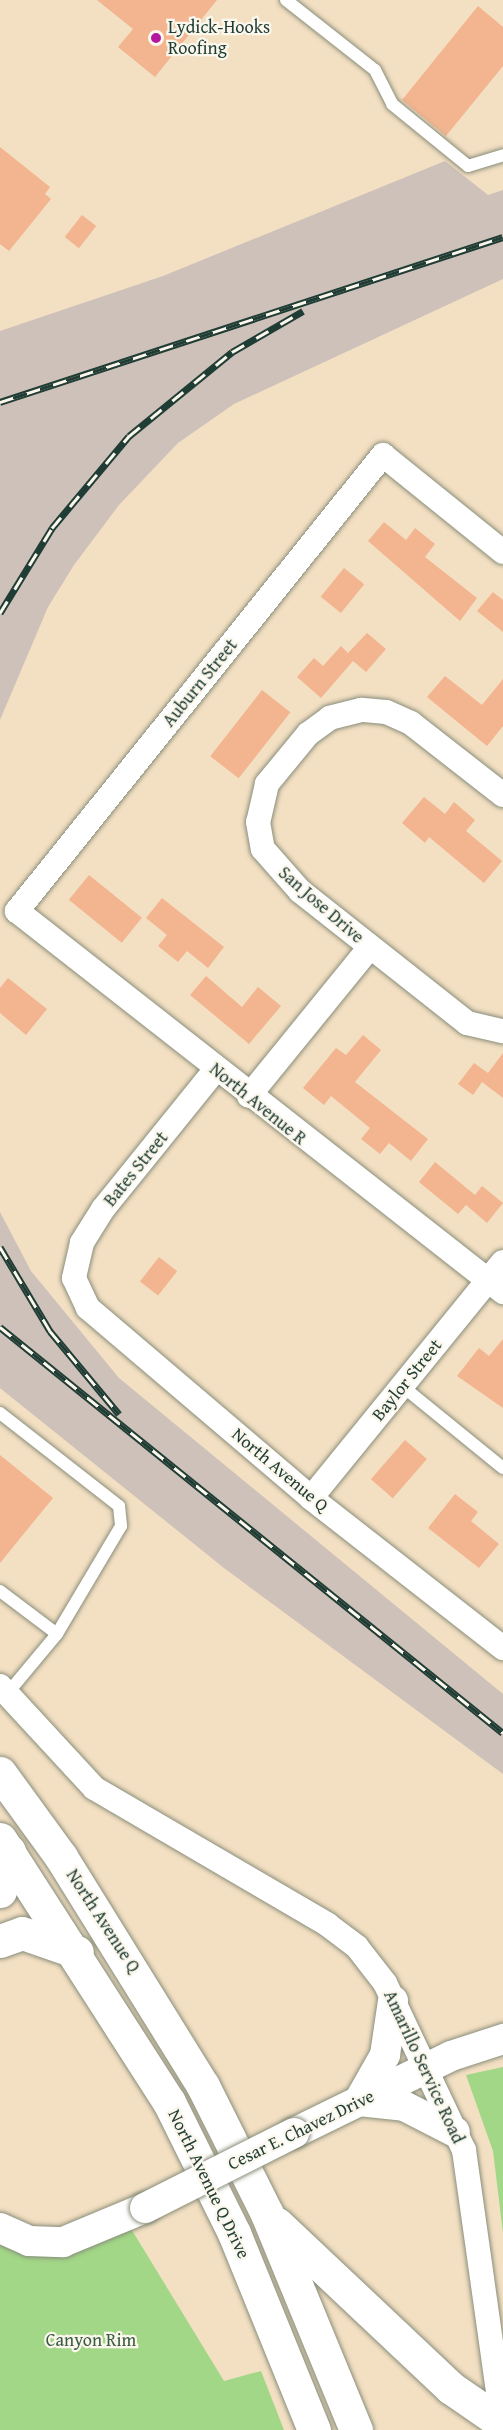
<!DOCTYPE html>
<style>
body{margin:0}
#map{position:relative;width:503px;height:2430px;overflow:hidden;background:#f3dfc2;font-family:"Gentium Book Plus",serif}
div>[style]{position:absolute}
[style*='--x']{left:calc(var(--x)*1px);top:calc(var(--y)*1px);width:calc(var(--w)*1px);rotate:calc(var(--a)*1deg)}
.industrial>*{inset:0;background:#cec1ba}
.green>*{inset:0;background:#a2d787}
.building>*{inset:0;background:#f2b590;transform-origin:0 0}
.roads{filter:drop-shadow(0 0 2px #898e7b) drop-shadow(0 0 2px #898e7b)}
.service>*{height:12px;margin:-6px;padding:0 6px;transform-origin:6px;border-radius:6px;background:#fff}
.minor>*{height:24px;margin:-12px;padding:0 12px;transform-origin:12px;border-radius:12px;background:#fff}
.tertiary>*{height:30px;margin:-15px;padding:0 15px;transform-origin:15px;border-radius:15px;background:#fff}
.primary>*{height:33px;margin:-16.5px;padding:0 16.5px;transform-origin:16.5px;border-radius:16.5px;background:#fff}
.rail>*{height:7px;margin-top:-3.5px;transform-origin:0;background:repeating-linear-gradient(90deg,#fbf7ec 0 14px,#1f3d34 0 28px);box-sizing:border-box;border-block:2px solid #1f3d34}
.bridges{filter:drop-shadow(0 0 2px #898e7b) drop-shadow(0 0 2px #898e7b)}
.tertiary-bridge>*{height:30px;margin:-15px;padding:0 15px;transform-origin:15px;border-radius:15px;background:#fff}
.dots>*{width:16px;height:16px;translate:-50% -50%;box-sizing:border-box;border:3px solid #fbf7ec;border-radius:50%}
span{translate:-50% -50%;white-space:nowrap;text-align:center;line-height:1.15;-webkit-text-stroke:4.5px #fbf7ec;paint-order:stroke}
.poi-label{font-size:18px;color:#1f3d34}
.left{translate:0 -50%;text-align:left}
.street-label{font-size:18px;color:#1f3d34}
.park-label{font-size:18px;color:#395c45}
</style>
<div id="map">
<div class="industrial">
<div style="clip-path:polygon(445px 161px,488px 195px,503px 190px,503px 279px,234px 404px,178px 443px,119px 505px,74px 565px,48px 607px,0 720px,0 331px,163px 276px)"></div>
<div style="clip-path:polygon(0 1212px,31px 1271px,119px 1378px,503px 1694px,503px 1774px,224px 1568px,0 1388px)"></div>
</div>
<div class="green">
<div style="clip-path:polygon(503px 2067px,503px 2233px,493px 2151px,466px 2075px)"></div>
<div style="clip-path:polygon(130px 2227px,224px 2381px,261px 2371px,284px 2430px,0 2430px,0 2242px,55px 2257px)"></div>
</div>
<div class="building">
<div style="clip-path:polygon(97px 0,217px 0,155px 77px,118px 47px,133px 29px)"></div>
<div style="clip-path:polygon(478px 6px,503px 27px,503px 66px,446px 136px,402px 100px)"></div>
<div style="clip-path:polygon(0 147px,50px 187px,45px 194px,51px 199px,9px 251px,0 244px)"></div>
<div style="left:82px;top:215px;width:18px;height:28px;rotate:38deg"></div>
<div style="clip-path:polygon(384px 522px,406px 540px,415px 528px,435px 544px,425px 557px,477px 598px,460px 621px,368px 541px)"></div>
<div style="left:344px;top:568px;width:26px;height:37px;rotate:39deg"></div>
<div style="clip-path:polygon(493px 592px,503px 600px,503px 632px,477px 611px)"></div>
<div style="clip-path:polygon(367px 633px,386px 649px,366px 672px,353px 661px,321px 698px,297px 677px,314px 658px,323px 666px,341px 646px,348px 653px)"></div>
<div style="clip-path:polygon(445px 676px,482px 705px,503px 679px,503px 726px,487px 746px,427px 697px)"></div>
<div style="left:262px;top:690px;width:36px;height:84px;rotate:38deg"></div>
<div style="clip-path:polygon(424px 797px,445px 814px,454px 802px,475px 820px,466px 831px,502px 861px,484px 883px,429px 837px,425px 843px,402px 823px)"></div>
<div style="left:89px;top:875px;width:68px;height:32px;rotate:39deg"></div>
<div style="clip-path:polygon(162px 898px,224px 947px,208px 968px,187px 951px,178px 962px,158px 946px,167px 935px,146px 918px)"></div>
<div style="clip-path:polygon(206px 976px,242px 1007px,258px 987px,281px 1006px,249px 1044px,190px 995px)"></div>
<div style="clip-path:polygon(8px 978px,47px 1009px,26px 1035px,0 1013px,0 988px)"></div>
<div style="clip-path:polygon(363px 1035px,381px 1050px,355px 1082px,428px 1139px,411px 1161px,389px 1143px,380px 1154px,361px 1139px,370px 1128px,331px 1096px,324px 1105px,303px 1088px,336px 1048px,346px 1055px)"></div>
<div style="clip-path:polygon(503px 1053px,503px 1098px,482px 1082px,473px 1095px,458px 1084px,474px 1063px,488px 1073px)"></div>
<div style="clip-path:polygon(435px 1162px,475px 1195px,482px 1186px,503px 1203px,487px 1223px,466px 1205px,458px 1214px,419px 1182px)"></div>
<div style="left:159px;top:1257px;width:23px;height:31px;rotate:38deg"></div>
<div style="clip-path:polygon(503px 1339px,503px 1408px,457px 1376px,479px 1348px,489px 1356px)"></div>
<div style="left:405px;top:1440px;width:29px;height:52px;rotate:41deg"></div>
<div style="clip-path:polygon(0 1455px,53px 1498px,0 1563px)"></div>
<div style="clip-path:polygon(455px 1494px,478px 1512px,471px 1521px,499px 1544px,479px 1568px,428px 1528px)"></div>
</div>
<div class="roads">
<div class="service">
<div style="--x:286;--y:0;--w:113;--a:38.2"></div>
<div style="--x:375;--y:70;--w:38;--a:63"></div>
<div style="--x:392;--y:104;--w:98;--a:39.2"></div>
<div style="--x:468;--y:166;--w:37;--a:-17"></div>
<div style="--x:402;--y:1386;--w:130;--a:39.1"></div>
<div style="--x:0;--y:1413;--w:151;--a:38"></div>
<div style="--x:119;--y:1506;--w:20;--a:84"></div>
<div style="--x:121;--y:1526;--w:126;--a:120.7"></div>
<div style="--x:57;--y:1634;--w:78;--a:129.8"></div>
<div style="--x:0;--y:1591;--w:71;--a:37"></div>
</div>
<div class="minor">
<div style="--x:503;--y:552;--w:154;--a:-141.1"></div>
<div style="--x:383;--y:455;--w:585;--a:128.75"></div>
<div style="--x:17;--y:911;--w:618;--a:38.09"></div>
<div style="--x:503;--y:795;--w:117;--a:-142"></div>
<div style="--x:411;--y:723;--w:27;--a:-156"></div>
<div style="--x:386;--y:712;--w:25;--a:-175"></div>
<div style="--x:361;--y:710;--w:32;--a:166"></div>
<div style="--x:330;--y:718;--w:27;--a:144"></div>
<div style="--x:308;--y:734;--w:65;--a:129.4"></div>
<div style="--x:267;--y:784;--w:39;--a:103"></div>
<div style="--x:258;--y:822;--w:27;--a:80"></div>
<div style="--x:263;--y:849;--w:56;--a:48.6"></div>
<div style="--x:300;--y:891;--w:213;--a:38.3"></div>
<div style="--x:467;--y:1023;--w:37;--a:13"></div>
<div style="--x:216;--y:1069;--w:180;--a:128.9"></div>
<div style="--x:103;--y:1209;--w:40;--a:122"></div>
<div style="--x:82;--y:1243;--w:36;--a:103"></div>
<div style="--x:74;--y:1278;--w:33;--a:65"></div>
<div style="--x:88;--y:1308;--w:293;--a:40.4"></div>
<div style="--x:311;--y:1498;--w:244;--a:38"></div>
<div style="--x:249;--y:1096;--w:192;--a:-50.9"></div>
<div style="--x:311;--y:1498;--w:304;--a:-50.9"></div>
<div style="--x:0;--y:1686;--w:139;--a:47.3"></div>
<div style="--x:94;--y:1788;--w:271;--a:30.3"></div>
<div style="--x:328;--y:1925;--w:36;--a:37"></div>
<div style="--x:357;--y:1947;--w:46;--a:52.1"></div>
<div style="--x:385;--y:1983;--w:185;--a:64.7"></div>
<div style="--x:464;--y:2150;--w:279;--a:82"></div>
</div>
<div class="tertiary">
<div style="--x:359;--y:2101;--w:53;--a:-60.5"></div>
<div style="--x:385;--y:2055;--w:55;--a:-81.6"></div>
<div style="--x:359;--y:2101;--w:45;--a:6.3"></div>
<div style="--x:404;--y:2106;--w:57;--a:27"></div>
<div style="--x:294;--y:2133;--w:175;--a:-26.1"></div>
<div style="--x:451;--y:2056;--w:55;--a:-18.1"></div>
<div style="--x:0;--y:2228;--w:32;--a:24"></div>
<div style="--x:29;--y:2241;--w:34;--a:2"></div>
<div style="--x:63;--y:2242;--w:89;--a:-22.5"></div>
</div>
<div class="primary">
<div style="--x:0;--y:1773;--w:104;--a:54"></div>
<div style="--x:61;--y:1857;--w:269;--a:58.2"></div>
<div style="--x:203;--y:2086;--w:143;--a:63.4"></div>
<div style="--x:267;--y:2214;--w:234;--a:67.6"></div>
<div style="--x:0;--y:1839;--w:313;--a:57.3"></div>
<div style="--x:169;--y:2102;--w:146;--a:63.6"></div>
<div style="--x:234;--y:2233;--w:213;--a:67.9"></div>
<div style="--x:0;--y:1891;--w:41;--a:-77.3"></div>
<div style="--x:0;--y:1941;--w:23;--a:-20"></div>
<div style="--x:22;--y:1933;--w:58;--a:19.1"></div>
<div style="--x:277;--y:2224;--w:239;--a:43.3"></div>
<div style="--x:451;--y:2388;--w:62;--a:34.5"></div>
</div>
</div>
<div class="rail">
<div style="--x:0;--y:402;--w:529;--a:-18.16"></div>
<div style="--x:0;--y:613;--w:100;--a:-58.5"></div>
<div style="--x:52;--y:528;--w:120;--a:-50.1"></div>
<div style="--x:129;--y:436;--w:133;--a:-39.2"></div>
<div style="--x:232;--y:352;--w:82;--a:-30"></div>
<div style="--x:0;--y:1247;--w:98;--a:59.2"></div>
<div style="--x:50;--y:1331;--w:108;--a:50.3"></div>
<div style="--x:0;--y:1327;--w:646;--a:38.91"></div>
</div>
<div class="bridges">
<div class="tertiary-bridge">
<div style="--x:145;--y:2208;--w:167;--a:-26.7"></div>
</div>
</div>
<div class="dots">
<div style="left:156px;top:38px;background:#b5179e"></div>
</div>
<div class="poi-label">
<span class="left" style="left:168px;top:38px">Lydick-Hooks<br>Roofing</span>
</div>
<div class="street-label">
<span style="left:200px;top:683px;rotate:-51deg">Auburn Street</span>
<span style="left:321px;top:905px;rotate:41deg">San Jose Drive</span>
<span style="left:258px;top:1104px;rotate:39deg">North Avenue R</span>
<span style="left:136px;top:1169px;rotate:-51deg">Bates Street</span>
<span style="left:407px;top:1380px;rotate:-51deg">Baylor Street</span>
<span style="left:280px;top:1470px;rotate:40deg">North Avenue Q</span>
<span style="left:103px;top:1921px;rotate:57deg">North Avenue Q</span>
<span style="left:424px;top:2067px;rotate:65deg">Amarillo Service Road</span>
<span style="left:301px;top:2130px;rotate:-26deg">Cesar E. Chavez Drive</span>
<span style="left:209px;top:2184px;rotate:64deg">North Avenue Q Drive</span>
</div>
<div class="park-label">
<span style="left:91px;top:2340px">Canyon Rim</span>
</div>
</div>
